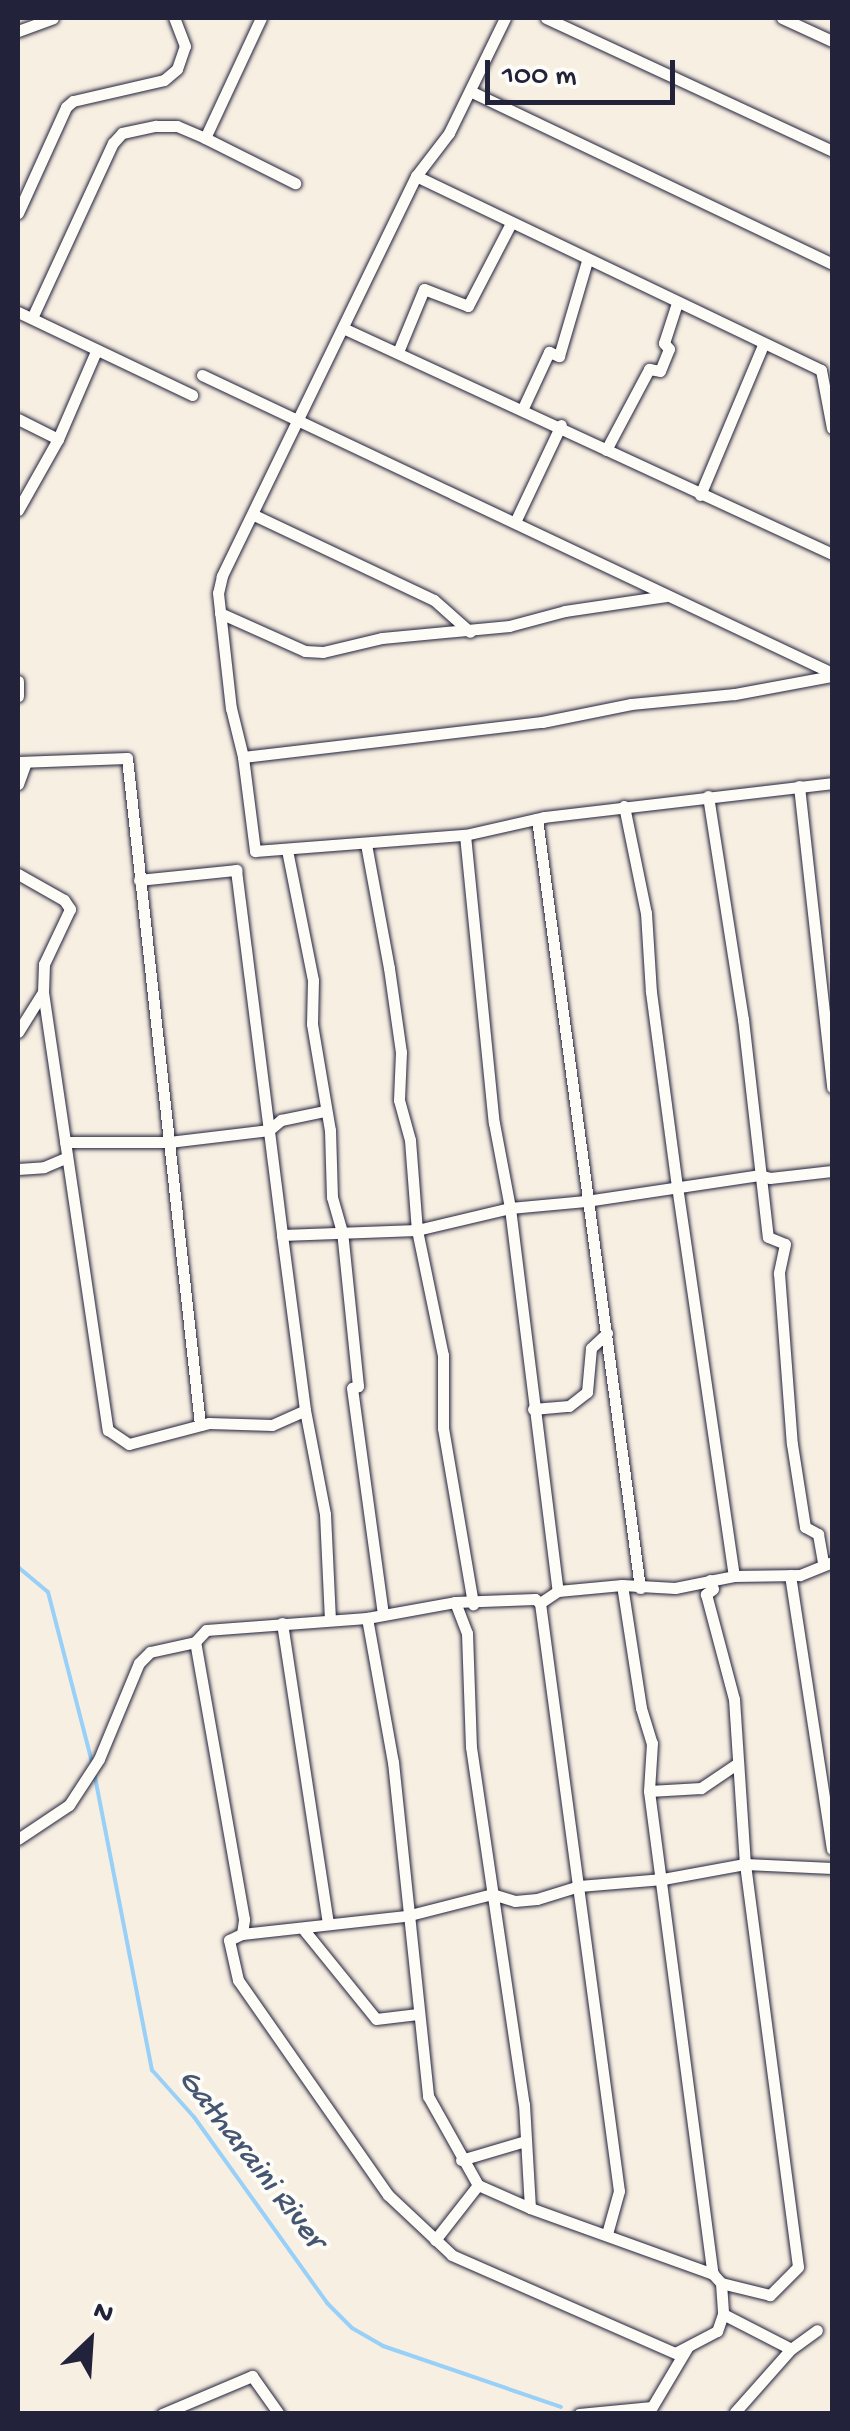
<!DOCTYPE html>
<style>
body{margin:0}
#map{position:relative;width:850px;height:2431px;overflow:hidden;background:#f8efe3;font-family:"Gochi Hand",sans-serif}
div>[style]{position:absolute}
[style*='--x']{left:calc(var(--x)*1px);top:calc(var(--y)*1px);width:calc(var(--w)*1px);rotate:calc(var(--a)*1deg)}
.stream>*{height:4px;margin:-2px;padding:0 2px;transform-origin:2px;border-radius:2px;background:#98d0f7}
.roads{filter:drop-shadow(0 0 2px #22223b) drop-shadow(0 0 2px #22223b)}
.street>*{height:11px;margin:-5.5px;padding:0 5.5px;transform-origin:5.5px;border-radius:5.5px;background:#fdfcf7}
span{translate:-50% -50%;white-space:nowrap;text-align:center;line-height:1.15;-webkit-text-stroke:8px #fdfcf7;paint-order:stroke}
.water-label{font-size:32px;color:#455673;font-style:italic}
.frame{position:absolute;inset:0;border:20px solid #22223b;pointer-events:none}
.north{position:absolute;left:40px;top:2291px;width:100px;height:100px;-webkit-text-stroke:8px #fdfcf7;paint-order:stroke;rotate:25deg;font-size:28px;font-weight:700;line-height:40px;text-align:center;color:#22223b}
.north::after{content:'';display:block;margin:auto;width:35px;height:45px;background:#22223b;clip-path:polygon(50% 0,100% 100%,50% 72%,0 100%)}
.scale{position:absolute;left:485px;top:60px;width:190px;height:45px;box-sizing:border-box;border:5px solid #22223b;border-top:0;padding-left:12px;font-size:30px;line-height:35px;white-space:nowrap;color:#22223b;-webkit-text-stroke:8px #fdfcf7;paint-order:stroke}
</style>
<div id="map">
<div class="stream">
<div style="--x:18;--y:1567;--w:39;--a:40"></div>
<div style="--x:48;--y:1592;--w:176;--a:75.5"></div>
<div style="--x:94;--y:1772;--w:304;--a:79"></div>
<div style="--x:152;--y:2070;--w:63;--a:48.2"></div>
<div style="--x:194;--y:2117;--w:229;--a:54.4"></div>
<div style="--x:327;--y:2303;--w:35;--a:45"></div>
<div style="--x:352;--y:2328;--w:36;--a:30"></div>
<div style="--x:383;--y:2346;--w:188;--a:18.9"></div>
</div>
<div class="roads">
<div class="street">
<div style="--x:505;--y:18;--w:128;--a:116"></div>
<div style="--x:449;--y:133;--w:54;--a:127.5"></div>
<div style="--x:416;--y:176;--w:445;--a:115.9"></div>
<div style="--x:222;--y:576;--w:17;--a:103"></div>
<div style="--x:218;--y:593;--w:116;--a:83.6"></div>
<div style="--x:231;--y:708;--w:50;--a:76.2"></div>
<div style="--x:243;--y:757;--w:95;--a:82.7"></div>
<div style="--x:255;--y:851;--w:211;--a:-4.4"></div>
<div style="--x:465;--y:835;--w:81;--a:-12.8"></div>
<div style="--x:544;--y:817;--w:290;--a:-6.7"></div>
<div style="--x:546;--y:18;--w:315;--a:24.9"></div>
<div style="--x:782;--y:18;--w:55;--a:24.7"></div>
<div style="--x:18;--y:31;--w:37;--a:-20"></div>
<div style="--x:472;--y:92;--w:399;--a:25.5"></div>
<div style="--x:205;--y:138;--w:101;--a:26.6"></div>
<div style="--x:416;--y:176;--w:449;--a:25.6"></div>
<div style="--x:821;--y:370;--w:59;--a:79.3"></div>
<div style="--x:18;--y:213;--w:116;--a:-65.6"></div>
<div style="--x:66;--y:107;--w:9;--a:-41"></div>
<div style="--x:73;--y:101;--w:93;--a:-13"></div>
<div style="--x:164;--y:80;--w:17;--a:-40"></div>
<div style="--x:177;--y:69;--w:24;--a:-71"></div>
<div style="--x:185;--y:46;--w:30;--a:-111"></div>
<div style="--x:18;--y:312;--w:193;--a:25.5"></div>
<div style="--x:32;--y:318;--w:193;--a:-65.2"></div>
<div style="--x:113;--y:143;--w:13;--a:-48"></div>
<div style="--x:122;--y:133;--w:35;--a:-12"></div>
<div style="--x:156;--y:126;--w:21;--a:0"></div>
<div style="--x:177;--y:126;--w:30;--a:23"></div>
<div style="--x:205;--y:138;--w:132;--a:-65"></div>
<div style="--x:343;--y:328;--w:539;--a:24.8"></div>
<div style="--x:398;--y:352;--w:68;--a:-67.6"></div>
<div style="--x:424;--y:289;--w:47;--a:21.1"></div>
<div style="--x:468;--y:306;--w:93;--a:-62.6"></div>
<div style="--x:202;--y:375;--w:697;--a:25.31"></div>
<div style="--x:523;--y:408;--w:62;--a:-65.1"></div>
<div style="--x:549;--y:352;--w:11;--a:22"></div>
<div style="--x:559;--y:356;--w:99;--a:-73.6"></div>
<div style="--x:18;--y:419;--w:45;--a:26.6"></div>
<div style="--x:606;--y:450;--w:92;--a:-62"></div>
<div style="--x:649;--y:369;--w:11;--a:10"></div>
<div style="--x:660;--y:371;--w:24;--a:-68"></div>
<div style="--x:669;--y:349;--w:8;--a:-130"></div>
<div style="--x:664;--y:343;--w:42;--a:-72"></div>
<div style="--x:700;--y:495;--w:163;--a:-67.2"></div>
<div style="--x:18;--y:510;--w:81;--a:-60.6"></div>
<div style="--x:58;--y:439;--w:96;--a:-66.6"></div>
<div style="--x:254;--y:515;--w:199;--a:25.3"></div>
<div style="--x:434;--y:600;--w:48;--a:41.6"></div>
<div style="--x:516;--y:520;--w:105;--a:-64.7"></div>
<div style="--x:220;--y:613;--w:93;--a:24.1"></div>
<div style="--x:305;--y:651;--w:18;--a:3"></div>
<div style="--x:323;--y:652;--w:61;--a:-13.3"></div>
<div style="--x:382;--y:638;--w:128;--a:-5.4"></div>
<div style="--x:509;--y:626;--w:58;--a:-15"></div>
<div style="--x:565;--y:611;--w:102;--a:-8.4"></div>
<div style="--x:18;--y:681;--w:15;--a:90"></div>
<div style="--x:243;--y:757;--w:301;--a:-6.7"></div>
<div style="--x:542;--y:722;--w:91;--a:-11.4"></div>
<div style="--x:631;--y:704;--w:104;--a:-5.5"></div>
<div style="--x:735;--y:694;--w:99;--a:-10.5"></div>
<div style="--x:18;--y:762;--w:109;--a:-2.1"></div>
<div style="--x:127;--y:758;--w:671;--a:83.75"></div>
<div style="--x:18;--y:784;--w:23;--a:-70"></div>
<div style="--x:799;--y:786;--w:303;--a:83.7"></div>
<div style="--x:708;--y:796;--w:226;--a:81.1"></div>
<div style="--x:743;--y:1019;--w:219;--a:83.5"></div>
<div style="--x:768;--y:1237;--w:18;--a:22"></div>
<div style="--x:785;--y:1244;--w:30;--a:102"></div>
<div style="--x:779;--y:1273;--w:171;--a:85.7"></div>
<div style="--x:792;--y:1444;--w:84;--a:81.1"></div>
<div style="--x:805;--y:1527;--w:15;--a:28"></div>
<div style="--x:818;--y:1534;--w:29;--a:80"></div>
<div style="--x:624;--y:806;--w:109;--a:78.4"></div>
<div style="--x:646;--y:913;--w:79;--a:86.4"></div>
<div style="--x:651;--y:992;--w:196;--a:82.4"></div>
<div style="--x:677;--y:1186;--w:394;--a:81.7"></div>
<div style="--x:537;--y:819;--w:776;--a:82.37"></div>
<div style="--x:465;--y:835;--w:289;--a:84.3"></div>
<div style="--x:494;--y:1123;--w:86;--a:79.3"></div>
<div style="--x:510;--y:1208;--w:386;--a:82.9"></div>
<div style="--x:366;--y:844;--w:126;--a:79.5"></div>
<div style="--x:389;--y:968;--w:85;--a:81.9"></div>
<div style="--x:401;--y:1052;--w:48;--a:92.4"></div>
<div style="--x:399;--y:1100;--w:41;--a:74.6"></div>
<div style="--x:410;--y:1140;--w:90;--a:85.6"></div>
<div style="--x:417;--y:1230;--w:128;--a:78.3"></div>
<div style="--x:443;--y:1355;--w:73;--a:90"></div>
<div style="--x:443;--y:1428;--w:179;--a:80.3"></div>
<div style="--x:287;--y:850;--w:133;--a:78.7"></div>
<div style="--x:313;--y:980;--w:44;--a:91.3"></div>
<div style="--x:312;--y:1024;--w:108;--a:80.4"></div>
<div style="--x:330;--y:1130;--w:67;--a:88.3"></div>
<div style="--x:332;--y:1197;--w:35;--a:74"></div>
<div style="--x:342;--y:1231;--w:156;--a:84.1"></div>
<div style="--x:358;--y:1386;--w:6;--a:162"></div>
<div style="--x:352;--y:1388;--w:227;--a:82.2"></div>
<div style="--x:18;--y:874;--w:53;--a:29.5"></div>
<div style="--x:64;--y:900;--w:11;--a:56"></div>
<div style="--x:70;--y:909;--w:61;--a:115.3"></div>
<div style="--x:44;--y:964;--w:28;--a:92"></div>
<div style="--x:43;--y:992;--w:443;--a:81.6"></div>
<div style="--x:108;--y:1430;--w:25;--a:34"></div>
<div style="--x:129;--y:1444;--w:83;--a:-14.7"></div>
<div style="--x:209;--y:1423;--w:63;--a:1.8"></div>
<div style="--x:272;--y:1425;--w:36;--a:-24"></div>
<div style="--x:139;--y:880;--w:98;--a:-5.9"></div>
<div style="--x:236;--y:870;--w:368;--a:82.8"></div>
<div style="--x:282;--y:1235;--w:135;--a:-2.1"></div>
<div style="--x:417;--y:1230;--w:96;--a:-13.3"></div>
<div style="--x:510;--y:1208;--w:76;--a:-5.3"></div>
<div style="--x:586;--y:1201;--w:175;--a:-8.5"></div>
<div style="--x:759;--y:1175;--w:11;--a:15"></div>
<div style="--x:770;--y:1178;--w:62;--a:-6.4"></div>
<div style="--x:18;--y:1032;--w:47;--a:-58"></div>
<div style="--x:65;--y:1142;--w:104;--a:0"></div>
<div style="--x:169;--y:1142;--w:101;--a:-6.8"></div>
<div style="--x:269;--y:1130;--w:16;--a:-40"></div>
<div style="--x:281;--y:1120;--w:45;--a:-11.6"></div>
<div style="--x:18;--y:1169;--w:26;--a:-4"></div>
<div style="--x:44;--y:1167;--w:25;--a:-23"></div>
<div style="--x:282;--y:1235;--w:177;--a:82.5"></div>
<div style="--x:305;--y:1410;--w:106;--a:79.1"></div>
<div style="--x:325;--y:1514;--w:105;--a:87.3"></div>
<div style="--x:533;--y:1409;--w:36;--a:-5"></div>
<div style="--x:569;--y:1406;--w:23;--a:-38"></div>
<div style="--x:587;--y:1392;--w:44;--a:-84.8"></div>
<div style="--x:591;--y:1348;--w:22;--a:-43"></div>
<div style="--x:790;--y:1575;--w:277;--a:81.3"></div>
<div style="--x:710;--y:1580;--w:9;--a:72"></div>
<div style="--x:713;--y:1589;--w:9;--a:144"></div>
<div style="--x:706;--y:1594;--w:109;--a:75.1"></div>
<div style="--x:734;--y:1699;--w:165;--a:86.2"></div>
<div style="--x:745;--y:1864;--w:406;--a:82.5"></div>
<div style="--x:798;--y:2267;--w:40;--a:135"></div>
<div style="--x:770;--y:2295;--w:50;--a:-166.2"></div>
<div style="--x:622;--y:1585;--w:124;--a:81.2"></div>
<div style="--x:641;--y:1708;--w:37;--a:73"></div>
<div style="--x:652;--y:1743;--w:48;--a:93.6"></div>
<div style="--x:649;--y:1791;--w:487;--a:82.5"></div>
<div style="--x:455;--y:1602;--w:33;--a:69"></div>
<div style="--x:467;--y:1633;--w:114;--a:88"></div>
<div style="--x:471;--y:1747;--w:361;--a:81.6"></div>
<div style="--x:524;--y:2104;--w:104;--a:86.7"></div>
<div style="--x:530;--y:2208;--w:195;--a:19.8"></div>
<div style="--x:713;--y:2274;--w:12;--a:48"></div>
<div style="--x:721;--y:2283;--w:31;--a:86"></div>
<div style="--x:723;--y:2314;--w:18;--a:109"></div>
<div style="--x:717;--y:2331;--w:47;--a:152.4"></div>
<div style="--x:675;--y:2353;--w:244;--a:-156.3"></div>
<div style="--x:452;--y:2255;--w:88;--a:-136.8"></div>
<div style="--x:388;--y:2195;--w:262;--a:-124.9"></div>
<div style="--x:238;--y:1980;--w:41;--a:-102.7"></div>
<div style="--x:229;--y:1940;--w:14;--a:-25"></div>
<div style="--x:242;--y:1934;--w:15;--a:-82"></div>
<div style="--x:244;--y:1919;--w:281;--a:-100"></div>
<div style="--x:195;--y:1642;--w:16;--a:-47"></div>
<div style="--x:206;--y:1630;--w:161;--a:-4.3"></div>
<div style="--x:367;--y:1618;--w:89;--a:-10.3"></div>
<div style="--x:455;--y:1602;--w:80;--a:-2.1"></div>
<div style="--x:535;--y:1599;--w:6;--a:39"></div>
<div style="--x:540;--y:1603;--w:22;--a:-34"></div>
<div style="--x:558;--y:1591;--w:64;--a:-5.4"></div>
<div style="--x:622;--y:1585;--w:53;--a:3.2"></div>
<div style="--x:675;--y:1588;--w:60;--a:-11.5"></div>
<div style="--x:734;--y:1576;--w:66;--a:-0.9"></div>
<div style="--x:800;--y:1575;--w:35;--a:-22"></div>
<div style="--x:540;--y:1603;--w:593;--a:82.35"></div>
<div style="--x:619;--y:2191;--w:45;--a:105.6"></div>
<div style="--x:367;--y:1618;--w:146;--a:79.8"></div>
<div style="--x:393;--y:1762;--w:336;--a:84"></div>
<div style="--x:428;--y:2096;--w:102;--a:60.7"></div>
<div style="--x:478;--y:2185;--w:57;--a:23.9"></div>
<div style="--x:282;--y:1623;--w:304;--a:81.3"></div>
<div style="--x:649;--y:1791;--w:52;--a:-3.3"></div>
<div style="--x:701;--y:1788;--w:41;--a:-34.1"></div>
<div style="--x:18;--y:1839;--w:61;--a:-33.7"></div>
<div style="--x:69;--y:1805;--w:55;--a:-56.9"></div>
<div style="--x:99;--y:1759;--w:104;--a:-67.4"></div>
<div style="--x:139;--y:1663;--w:16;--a:-45"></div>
<div style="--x:150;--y:1652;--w:46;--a:-12.5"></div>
<div style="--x:304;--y:1930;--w:114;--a:51"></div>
<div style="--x:376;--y:2019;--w:42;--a:-6.8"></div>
<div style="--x:242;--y:1934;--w:165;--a:-6.3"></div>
<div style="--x:406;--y:1916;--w:89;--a:-14.3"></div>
<div style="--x:492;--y:1894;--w:24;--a:17"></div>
<div style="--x:515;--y:1901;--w:22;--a:-5"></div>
<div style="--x:537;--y:1899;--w:44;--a:-17.2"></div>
<div style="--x:579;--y:1886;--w:84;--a:-4.8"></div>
<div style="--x:663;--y:1879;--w:83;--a:-10.4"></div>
<div style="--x:745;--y:1864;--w:87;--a:2.6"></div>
<div style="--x:461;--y:2160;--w:67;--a:-16.5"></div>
<div style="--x:435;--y:2240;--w:70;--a:-52"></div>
<div style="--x:723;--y:2314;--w:76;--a:27.2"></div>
<div style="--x:735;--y:2412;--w:84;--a:-48.4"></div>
<div style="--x:791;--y:2349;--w:32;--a:-36"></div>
<div style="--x:162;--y:2414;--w:98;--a:-22.9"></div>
<div style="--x:252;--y:2376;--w:47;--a:54.6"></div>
<div style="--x:579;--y:2414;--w:73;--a:-5.5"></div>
<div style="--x:652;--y:2407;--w:69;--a:-59.3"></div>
</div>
</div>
<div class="water-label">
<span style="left:250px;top:2160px;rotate:52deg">Gatharaini River</span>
</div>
<div class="frame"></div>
<div class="north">N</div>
<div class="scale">100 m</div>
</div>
